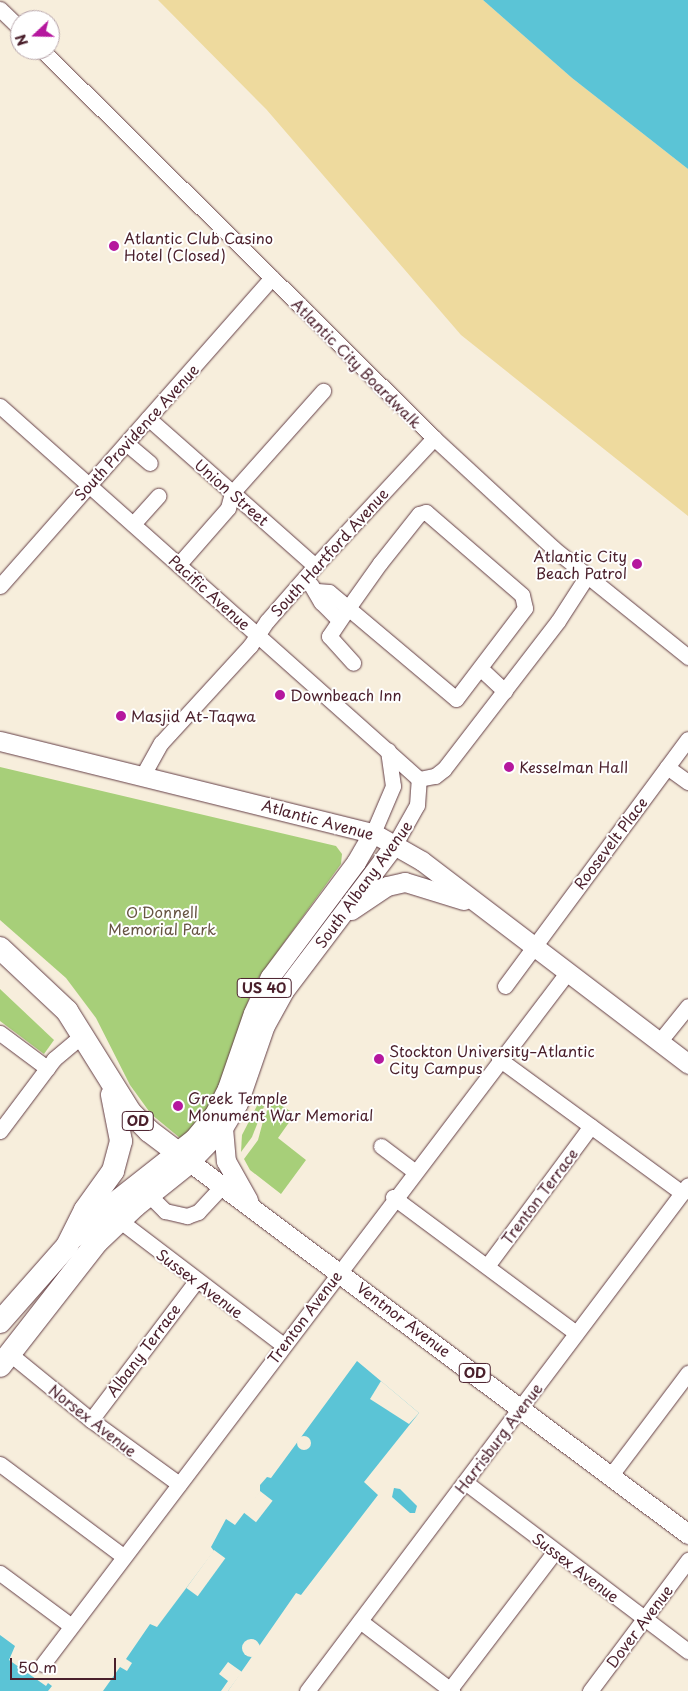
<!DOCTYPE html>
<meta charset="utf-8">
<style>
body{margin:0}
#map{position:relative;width:688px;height:1691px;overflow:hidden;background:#f7eedc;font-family:"Playpen Sans",sans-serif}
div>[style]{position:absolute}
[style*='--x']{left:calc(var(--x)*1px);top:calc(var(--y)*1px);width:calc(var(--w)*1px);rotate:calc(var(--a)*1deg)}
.green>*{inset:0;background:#a7cf79}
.sand>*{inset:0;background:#eeda9e}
.water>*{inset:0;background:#5bc4d6}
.pier>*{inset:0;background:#f7eedc;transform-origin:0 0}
.round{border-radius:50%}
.roads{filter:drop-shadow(0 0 1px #643e46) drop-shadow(0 0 1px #643e46)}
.minor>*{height:15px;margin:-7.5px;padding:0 7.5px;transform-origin:7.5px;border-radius:7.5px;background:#fff}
.major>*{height:19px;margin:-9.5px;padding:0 9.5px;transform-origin:9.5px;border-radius:9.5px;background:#fff}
.highway>*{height:22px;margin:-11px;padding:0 11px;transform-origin:11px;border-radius:11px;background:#fff}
.dots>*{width:14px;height:14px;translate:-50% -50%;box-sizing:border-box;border:2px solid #fff;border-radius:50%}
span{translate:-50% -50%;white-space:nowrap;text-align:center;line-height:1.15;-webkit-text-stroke:4px #fff;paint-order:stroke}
.shield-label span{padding:1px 4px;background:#fff;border:1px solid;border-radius:4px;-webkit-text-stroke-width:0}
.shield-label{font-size:14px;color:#4a1f2b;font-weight:700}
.poi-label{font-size:15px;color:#4a1f2b}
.left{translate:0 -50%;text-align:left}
.right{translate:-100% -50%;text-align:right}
.street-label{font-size:15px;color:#4a1f2b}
.park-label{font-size:15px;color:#665442}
.north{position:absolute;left:10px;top:10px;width:50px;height:50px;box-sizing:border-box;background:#fff;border:1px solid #b7a5aa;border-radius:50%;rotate:249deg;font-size:14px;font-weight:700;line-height:20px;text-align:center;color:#4a1f2b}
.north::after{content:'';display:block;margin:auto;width:18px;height:22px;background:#b5179e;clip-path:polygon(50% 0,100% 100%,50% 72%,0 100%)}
.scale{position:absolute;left:10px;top:1658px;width:106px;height:22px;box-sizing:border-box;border:2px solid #4a1f2b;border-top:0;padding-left:6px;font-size:15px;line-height:18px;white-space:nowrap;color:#4a1f2b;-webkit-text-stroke:4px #fff;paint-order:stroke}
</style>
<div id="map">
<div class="green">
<div style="clip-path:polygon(0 767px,336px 846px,342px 854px,341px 864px,254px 984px,216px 1097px,195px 1127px,180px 1138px,151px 1114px,130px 1085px,96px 1018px,66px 978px,0 920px)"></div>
<div style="clip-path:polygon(0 989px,54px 1040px,44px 1054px,0 1021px)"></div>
<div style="clip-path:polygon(262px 1096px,267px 1099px,252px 1137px,241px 1152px,242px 1135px)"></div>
<div style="clip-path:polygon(274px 1101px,295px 1114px,278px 1138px,306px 1160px,281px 1194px,250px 1170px,244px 1159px,258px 1140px,265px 1114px)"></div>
</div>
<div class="sand">
<div style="clip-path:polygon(158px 0,483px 0,572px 78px,688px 169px,688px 516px,461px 335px,266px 109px)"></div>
</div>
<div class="water">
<div style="clip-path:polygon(483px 0,688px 0,688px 169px,572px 78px)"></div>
<div style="clip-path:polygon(357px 1361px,419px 1413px,364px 1482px,378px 1495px,301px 1595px,296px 1593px,228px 1691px,103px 1691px,120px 1667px,127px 1671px,132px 1663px,126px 1659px,150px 1624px,157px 1627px,214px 1551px,211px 1547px,226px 1519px,235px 1525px,260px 1492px,260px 1485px,267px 1477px,271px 1478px)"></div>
<div style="clip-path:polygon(394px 1488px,400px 1489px,417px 1506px,415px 1513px,410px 1513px,392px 1497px)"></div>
<div style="clip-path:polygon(0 1635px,15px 1646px,9px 1660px,46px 1686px,48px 1683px,52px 1686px,48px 1691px,0 1691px)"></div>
</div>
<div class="pier">
<div style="clip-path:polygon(381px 1381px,419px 1413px,409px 1424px,370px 1399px)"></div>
<div class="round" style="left:297px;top:1436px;width:14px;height:14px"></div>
<div style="left:260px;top:1491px;width:16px;height:27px;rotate:38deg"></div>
<div style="left:214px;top:1550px;width:14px;height:47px;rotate:36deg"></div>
<div class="round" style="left:242px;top:1639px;width:18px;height:18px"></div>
<div style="clip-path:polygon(228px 1662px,242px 1672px,228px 1691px,221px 1691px,228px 1681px,219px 1674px)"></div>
</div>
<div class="roads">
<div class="minor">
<div style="--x:0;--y:9;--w:28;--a:44"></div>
<div style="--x:42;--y:50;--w:552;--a:44.71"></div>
<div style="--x:434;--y:438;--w:162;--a:42.7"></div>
<div style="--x:553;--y:548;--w:174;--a:38.9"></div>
<div style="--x:0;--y:406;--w:561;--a:41.68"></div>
<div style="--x:148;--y:418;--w:223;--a:41.5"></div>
<div style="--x:126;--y:443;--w:31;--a:40"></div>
<div style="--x:133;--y:524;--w:38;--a:-48"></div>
<div style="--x:179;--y:564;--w:74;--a:-48.8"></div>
<div style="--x:228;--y:508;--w:16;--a:-75"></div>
<div style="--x:232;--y:493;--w:137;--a:-48.3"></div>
<div style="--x:311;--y:585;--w:20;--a:60"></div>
<div style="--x:321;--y:602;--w:25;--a:45"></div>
<div style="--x:0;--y:586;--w:411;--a:-48.6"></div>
<div style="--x:317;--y:591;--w:12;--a:5"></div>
<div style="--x:329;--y:592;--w:25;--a:40"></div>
<div style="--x:348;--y:608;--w:141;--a:40.1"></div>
<div style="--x:456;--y:699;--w:114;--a:-52.8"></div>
<div style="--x:525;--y:608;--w:13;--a:-103"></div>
<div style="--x:522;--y:595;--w:127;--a:-139.2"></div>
<div style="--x:426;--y:512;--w:7;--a:164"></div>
<div style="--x:419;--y:514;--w:63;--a:128.5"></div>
<div style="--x:380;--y:563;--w:55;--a:125.4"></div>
<div style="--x:348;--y:608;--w:34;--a:124"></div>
<div style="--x:329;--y:636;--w:36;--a:48"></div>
<div style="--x:480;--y:668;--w:34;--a:43"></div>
<div style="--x:667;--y:767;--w:26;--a:36"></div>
<div style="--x:143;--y:775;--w:37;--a:-61"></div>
<div style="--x:161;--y:743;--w:132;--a:-47.5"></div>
<div style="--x:250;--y:646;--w:30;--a:-56"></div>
<div style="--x:267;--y:621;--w:73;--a:-48.9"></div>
<div style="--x:315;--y:566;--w:175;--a:-47.1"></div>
<div style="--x:419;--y:779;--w:16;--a:-11"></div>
<div style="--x:435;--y:776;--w:11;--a:-38"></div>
<div style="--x:444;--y:769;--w:187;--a:-52.4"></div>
<div style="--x:558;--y:621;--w:54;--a:-57.2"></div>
<div style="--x:373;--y:833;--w:51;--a:-66.9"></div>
<div style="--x:393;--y:786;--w:36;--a:-98"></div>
<div style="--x:395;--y:844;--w:45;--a:-60.6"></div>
<div style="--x:417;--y:805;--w:26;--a:-86"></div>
<div style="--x:505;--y:986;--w:307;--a:-53.5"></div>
<div style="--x:0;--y:1033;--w:59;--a:36.7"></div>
<div style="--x:659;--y:1042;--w:46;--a:-51.1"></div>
<div style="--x:499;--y:1059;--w:227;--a:36.2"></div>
<div style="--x:0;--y:1131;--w:90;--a:-53.1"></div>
<div style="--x:54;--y:1059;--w:38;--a:-40"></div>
<div style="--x:381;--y:1146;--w:41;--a:37.1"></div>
<div style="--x:149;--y:1195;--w:23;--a:45"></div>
<div style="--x:165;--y:1211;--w:23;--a:13"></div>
<div style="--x:187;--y:1216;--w:12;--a:-20"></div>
<div style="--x:198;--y:1212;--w:35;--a:-47"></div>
<div style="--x:393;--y:1197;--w:228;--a:36.6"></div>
<div style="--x:119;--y:1220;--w:206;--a:37.3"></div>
<div style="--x:487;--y:1266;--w:174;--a:-53.4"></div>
<div style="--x:10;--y:1354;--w:104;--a:39.2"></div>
<div style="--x:91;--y:1420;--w:109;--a:36"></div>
<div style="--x:91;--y:1420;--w:174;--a:-52.9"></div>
<div style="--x:0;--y:1464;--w:154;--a:36.8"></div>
<div style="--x:611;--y:1475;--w:128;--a:-53"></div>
<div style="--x:465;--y:1482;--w:280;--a:37.2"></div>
<div style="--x:0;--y:1573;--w:87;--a:36.6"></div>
<div style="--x:360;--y:1621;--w:116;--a:37.3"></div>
<div style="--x:43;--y:1664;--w:867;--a:-52.83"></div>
<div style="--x:450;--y:1689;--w:173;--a:-52.7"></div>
<div style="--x:307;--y:1691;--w:633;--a:-53.02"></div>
<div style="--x:590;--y:1691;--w:164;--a:-53.2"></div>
</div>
<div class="major">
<div style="--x:0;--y:741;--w:384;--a:13.9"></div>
<div style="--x:373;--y:833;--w:56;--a:29.7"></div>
<div style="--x:422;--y:861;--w:335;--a:37.3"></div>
<div style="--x:395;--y:844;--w:184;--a:127.1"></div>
<div style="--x:284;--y:991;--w:39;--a:119"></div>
<div style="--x:265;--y:1025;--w:83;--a:109.1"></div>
<div style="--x:238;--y:1103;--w:29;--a:121"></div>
<div style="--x:223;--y:1128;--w:47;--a:134.1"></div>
<div style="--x:190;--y:1162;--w:622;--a:36.76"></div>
<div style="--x:351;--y:910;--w:43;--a:-33.7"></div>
<div style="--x:387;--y:886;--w:18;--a:-13"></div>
<div style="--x:405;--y:882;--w:61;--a:17.2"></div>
<div style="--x:223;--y:1128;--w:33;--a:85"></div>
<div style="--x:226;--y:1161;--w:45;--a:60.6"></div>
<div style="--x:75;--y:1237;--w:47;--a:-43.3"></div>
<div style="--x:109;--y:1205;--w:107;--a:-38.2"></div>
<div style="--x:193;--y:1139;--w:33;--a:-50"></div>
<div style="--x:214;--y:1114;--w:29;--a:-63"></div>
<div style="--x:227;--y:1088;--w:79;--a:-70.9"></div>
<div style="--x:253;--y:1013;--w:40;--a:-65"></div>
<div style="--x:270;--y:977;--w:144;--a:-53.2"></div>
<div style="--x:356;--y:862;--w:34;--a:-60"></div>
</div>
<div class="highway">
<div style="--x:0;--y:948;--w:92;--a:43.2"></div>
<div style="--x:67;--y:1011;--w:119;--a:58"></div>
<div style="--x:130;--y:1112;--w:27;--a:45"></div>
<div style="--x:149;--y:1131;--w:51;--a:37.1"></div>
<div style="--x:190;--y:1162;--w:70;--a:141.3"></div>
<div style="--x:135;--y:1206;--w:52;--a:136.5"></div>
<div style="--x:97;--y:1242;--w:157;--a:128"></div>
<div style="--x:0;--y:1322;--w:101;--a:-48.6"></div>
<div style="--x:67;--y:1246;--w:40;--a:-63.4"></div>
<div style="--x:85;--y:1210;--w:48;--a:-54.3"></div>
<div style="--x:113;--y:1171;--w:31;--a:-75"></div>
<div style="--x:121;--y:1141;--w:47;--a:-101.1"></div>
</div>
</div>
<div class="dots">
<div style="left:114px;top:246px;background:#b5179e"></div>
<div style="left:637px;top:564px;background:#b5179e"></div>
<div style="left:280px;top:695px;background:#b5179e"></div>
<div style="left:121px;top:716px;background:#b5179e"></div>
<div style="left:509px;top:767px;background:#b5179e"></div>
<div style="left:379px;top:1059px;background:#b5179e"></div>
<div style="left:178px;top:1106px;background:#b5179e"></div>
</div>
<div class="shield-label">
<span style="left:264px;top:988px">US 40</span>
<span style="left:138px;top:1121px">OD</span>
<span style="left:475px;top:1373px">OD</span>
</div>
<div class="poi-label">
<span class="left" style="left:124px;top:246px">Atlantic Club Casino<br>Hotel (Closed)</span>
<span class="right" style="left:627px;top:564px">Atlantic City<br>Beach Patrol</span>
<span class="left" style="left:290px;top:695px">Downbeach Inn</span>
<span class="left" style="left:131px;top:716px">Masjid At-Taqwa</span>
<span class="left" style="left:519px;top:767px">Kesselman Hall</span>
<span class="left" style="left:389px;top:1059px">Stockton University–Atlantic<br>City Campus</span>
<span class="left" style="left:188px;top:1106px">Greek Temple<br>Monument War Memorial</span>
</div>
<div class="street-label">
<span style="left:357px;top:363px;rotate:45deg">Atlantic City Boardwalk</span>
<span style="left:136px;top:432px;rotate:-48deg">South Providence Avenue</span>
<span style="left:232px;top:492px;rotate:41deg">Union Street</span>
<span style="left:329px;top:552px;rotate:-48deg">South Hartford Avenue</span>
<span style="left:210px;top:592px;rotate:42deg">Pacific Avenue</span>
<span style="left:318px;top:819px;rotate:15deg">Atlantic Avenue</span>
<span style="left:610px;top:843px;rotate:-53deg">Roosevelt Place</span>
<span style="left:363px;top:884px;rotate:-54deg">South Albany Avenue</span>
<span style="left:539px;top:1196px;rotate:-53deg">Trenton Terrace</span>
<span style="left:200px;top:1283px;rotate:37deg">Sussex Avenue</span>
<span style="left:304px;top:1317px;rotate:-53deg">Trenton Avenue</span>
<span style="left:404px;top:1319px;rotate:37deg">Ventnor Avenue</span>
<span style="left:143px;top:1350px;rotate:-53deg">Albany Terrace</span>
<span style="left:93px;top:1420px;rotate:38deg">Norsex Avenue</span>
<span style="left:498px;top:1438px;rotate:-53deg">Harrisburg Avenue</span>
<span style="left:576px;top:1567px;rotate:37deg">Sussex Avenue</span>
<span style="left:639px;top:1626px;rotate:-53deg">Dover Avenue</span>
</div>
<div class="park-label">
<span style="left:162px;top:920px">O'Donnell<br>Memorial Park</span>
</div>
<div class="north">N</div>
<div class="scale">50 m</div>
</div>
